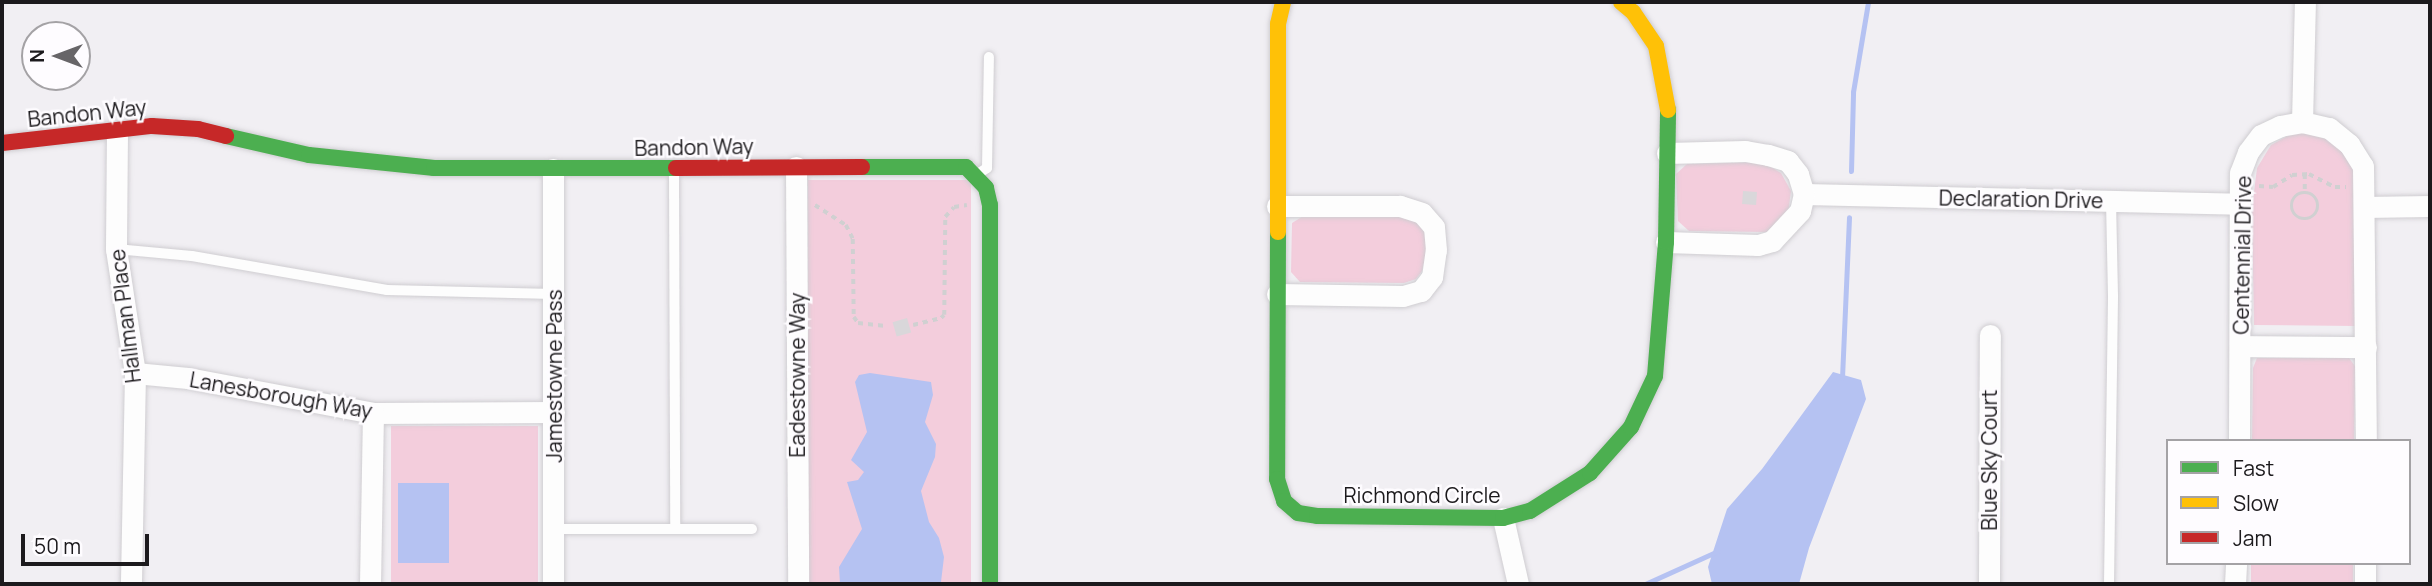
<!DOCTYPE html>
<style>
body{margin:0}
#map{position:relative;width:2432px;height:586px;overflow:hidden;background:#f1eff3;font-family:Manrope,sans-serif}
div>[style]{position:absolute}
[style*='--x']{left:calc(var(--x)*1px);top:calc(var(--y)*1px);width:calc(var(--w)*1px);rotate:calc(var(--a)*1deg)}
.green>*{inset:0;background:#f3cddc;transform-origin:0 0}
.water>*{inset:0;background:#b5c2f2;transform-origin:0 0}
.stream>*{height:5px;margin:-2.5px;padding:0 2.5px;transform-origin:2.5px;border-radius:2.5px;background:#b5c2f2}
.building>*{inset:0;background:#d9d7da;transform-origin:0 0}
.path>*{height:3.5px;margin-top:-1.75px;transform-origin:0;background:repeating-linear-gradient(90deg,#d0d0d1 0 5px,transparent 0 10px)}
.path>.ring{margin:-1.75px;padding:0;box-sizing:content-box;background:none;border:3.5px solid #d0d0d1;border-radius:50%}
.roads{filter:drop-shadow(0 0 2px #cfcdd1) drop-shadow(0 0 2px #cfcdd1)}
.lane>*{height:10px;margin:-5px;padding:0 5px;transform-origin:5px;border-radius:5px;background:#fdfdfd}
.street>*{height:21px;margin:-10.5px;padding:0 10.5px;transform-origin:10.5px;border-radius:10.5px;background:#fdfdfd}
.fast>*{height:16px;margin:-8px;padding:0 8px;transform-origin:8px;border-radius:8px;background:#4caf50}
.slow>*{height:16px;margin:-8px;padding:0 8px;transform-origin:8px;border-radius:8px;background:#ffc107}
.jam>*{height:16px;margin:-8px;padding:0 8px;transform-origin:8px;border-radius:8px;background:#c62828}
span{translate:-50% -50%;white-space:nowrap;text-align:center;line-height:1.15;-webkit-text-stroke:5px #fefcff;paint-order:stroke}
.street-label{font-size:21px;color:#1c1a1d}
.frame{position:absolute;inset:0;border:4px solid #1c1a1d;pointer-events:none}
.legend{position:absolute;left:2166px;top:439px;width:245px;height:126px;box-sizing:border-box;background:#fefcff;border:2px solid #a4a2a5;margin:0;padding:9px 12px;list-style:none;font-size:21px;color:#1c1a1d}
.legend li{display:flex;align-items:center;gap:14px;height:35px}
.legend b{width:35px;border:2px solid #a4a2a5}
.north{position:absolute;left:21px;top:21px;width:70px;height:70px;box-sizing:border-box;background:#fefcff;border:2px solid #a4a2a5;border-radius:50%;rotate:270deg;font-size:19px;font-weight:700;line-height:28px;text-align:center;color:#1c1a1d}
.north::after{content:'';display:block;margin:auto;width:24px;height:32px;background:#676568;clip-path:polygon(50% 0,100% 100%,50% 72%,0 100%)}
.scale{position:absolute;left:21px;top:534px;width:128px;height:32px;box-sizing:border-box;border:4px solid #1c1a1d;border-top:0;padding-left:9px;font-size:21px;line-height:24px;white-space:nowrap;color:#1c1a1d;-webkit-text-stroke:5px #fefcff;paint-order:stroke}
</style>
<div id="map">
<div class="green">
<div style="clip-path:polygon(2295px 132px,2329px 136px,2347px 156px,2357px 175px,2356px 326px,2254px 325px,2252px 208px,2257px 168px,2271px 145px)"></div>
<div style="clip-path:polygon(1763px 162px,1781px 173px,1791px 191px,1788px 214px,1767px 232px,1689px 231px,1678px 221px,1676px 174px,1687px 164px)"></div>
<div style="left:971px;top:180px;width:404px;height:163px;rotate:90deg"></div>
<div style="clip-path:polygon(1305px 215px,1403px 216px,1416px 222px,1427px 235px,1429px 245px,1422px 271px,1416px 279px,1404px 283px,1300px 282px,1291px 272px,1292px 223px)"></div>
<div style="clip-path:polygon(2257px 358px,2349px 358px,2355px 366px,2354px 441px,2252px 441px,2253px 368px)"></div>
<div style="left:391px;top:426px;width:147px;height:158px"></div>
<div style="left:2251px;top:563px;width:102px;height:21px"></div>
</div>
<div class="water">
<div style="clip-path:polygon(1833px 372px,1861px 380px,1866px 399px,1809px 548px,1799px 584px,1712px 584px,1708px 567px,1727px 509px,1762px 469px)"></div>
<div style="clip-path:polygon(870px 373px,931px 382px,933px 395px,925px 422px,936px 444px,935px 457px,921px 491px,929px 522px,939px 538px,944px 557px,941px 582px,935px 584px,840px 584px,839px 567px,862px 529px,847px 482px,858px 480px,864px 472px,851px 460px,867px 432px,855px 382px,859px 375px)"></div>
<div style="left:398px;top:483px;width:51px;height:80px"></div>
</div>
<div class="stream">
<div style="--x:1851;--y:171;--w:79;--a:-88.5"></div>
<div style="--x:1853;--y:92;--w:91;--a:-80.5"></div>
<div style="--x:1842;--y:378;--w:161;--a:-87.5"></div>
<div style="--x:1645;--y:584;--w:80;--a:-24.3"></div>
</div>
<div class="building">
<div style="left:1743px;top:191px;width:14px;height:13px;rotate:4deg"></div>
<div style="left:907px;top:318px;width:15px;height:15px;rotate:74deg"></div>
</div>
<div class="path">
<div style="--x:2305;--y:174;--w:19;--a:90"></div>
<div style="--x:2259;--y:186;--w:14;--a:4"></div>
<div style="--x:2273;--y:187;--w:22;--a:-32"></div>
<div style="--x:2292;--y:175;--w:17;--a:-3"></div>
<div style="--x:2309;--y:174;--w:29;--a:27"></div>
<div style="--x:2335;--y:187;--w:11;--a:0"></div>
<div class="ring" style="left:2292px;top:193px;width:22.5px;height:22.5px"></div>
<div style="--x:815;--y:205;--w:37;--a:33"></div>
<div style="--x:846;--y:225;--w:16;--a:63"></div>
<div style="--x:853;--y:239;--w:78;--a:89.3"></div>
<div style="--x:854;--y:317;--w:7;--a:56"></div>
<div style="--x:858;--y:323;--w:28;--a:6"></div>
<div style="--x:913;--y:325;--w:29;--a:-14"></div>
<div style="--x:941;--y:318;--w:4;--a:-45"></div>
<div style="--x:944;--y:315;--w:98;--a:-89.4"></div>
<div style="--x:945;--y:217;--w:13;--a:-48"></div>
<div style="--x:954;--y:207;--w:13;--a:-9"></div>
</div>
<div class="roads">
<div class="lane">
<div style="--x:674;--y:171;--w:358;--a:89.8"></div>
<div style="--x:976;--y:175;--w:13;--a:-32"></div>
<div style="--x:987;--y:168;--w:111;--a:-89"></div>
<div style="--x:116;--y:249;--w:76;--a:5.3"></div>
<div style="--x:192;--y:256;--w:198;--a:9.9"></div>
<div style="--x:387;--y:290;--w:167;--a:1.4"></div>
<div style="--x:553;--y:529;--w:199;--a:0"></div>
<div style="--x:2109;--y:584;--w:288;--a:-89.2"></div>
<div style="--x:2113;--y:296;--w:95;--a:-91.2"></div>
</div>
<div class="street">
<div style="--x:2302;--y:122;--w:120;--a:-88.6"></div>
<div style="--x:117;--y:132;--w:117;--a:90.5"></div>
<div style="--x:116;--y:249;--w:125;--a:81.3"></div>
<div style="--x:135;--y:373;--w:211;--a:91.1"></div>
<div style="--x:796;--y:167;--w:417;--a:89.7"></div>
<div style="--x:553;--y:169;--w:415;--a:90"></div>
<div style="--x:1804;--y:194;--w:435;--a:1.3"></div>
<div style="--x:2364;--y:207;--w:66;--a:-0.9"></div>
<div style="--x:1666;--y:242;--w:92;--a:1.9"></div>
<div style="--x:1758;--y:245;--w:15;--a:-16"></div>
<div style="--x:1772;--y:241;--w:41;--a:-47"></div>
<div style="--x:1800;--y:211;--w:17;--a:-77"></div>
<div style="--x:1804;--y:194;--w:21;--a:-107"></div>
<div style="--x:1798;--y:174;--w:16;--a:-128"></div>
<div style="--x:1788;--y:161;--w:21;--a:-163"></div>
<div style="--x:1768;--y:155;--w:23;--a:-170"></div>
<div style="--x:1745;--y:151;--w:78;--a:178.5"></div>
<div style="--x:1277;--y:294;--w:126;--a:0.9"></div>
<div style="--x:1403;--y:296;--w:19;--a:-16"></div>
<div style="--x:1421;--y:291;--w:18;--a:-52"></div>
<div style="--x:1432;--y:277;--w:27;--a:-82"></div>
<div style="--x:1436;--y:250;--w:23;--a:-95"></div>
<div style="--x:1434;--y:227;--w:18;--a:-131"></div>
<div style="--x:1422;--y:213;--w:23;--a:-162"></div>
<div style="--x:1400;--y:206;--w:123;--a:180"></div>
<div style="--x:2241;--y:346;--w:125;--a:0.5"></div>
<div style="--x:135;--y:373;--w:53;--a:5.4"></div>
<div style="--x:188;--y:378;--w:188;--a:10.7"></div>
<div style="--x:373;--y:413;--w:181;--a:-0.3"></div>
<div style="--x:2239;--y:441;--w:268;--a:-89.8"></div>
<div style="--x:2240;--y:173;--w:22;--a:-69"></div>
<div style="--x:2248;--y:152;--w:21;--a:-53"></div>
<div style="--x:2261;--y:135;--w:21;--a:-25"></div>
<div style="--x:2280;--y:126;--w:22;--a:-10"></div>
<div style="--x:2302;--y:122;--w:28;--a:13"></div>
<div style="--x:2329;--y:128;--w:26;--a:39"></div>
<div style="--x:2349;--y:144;--w:26;--a:58"></div>
<div style="--x:2363;--y:166;--w:275;--a:89.4"></div>
<div style="--x:1503;--y:518;--w:68;--a:77.2"></div>
<div style="--x:370;--y:584;--w:171;--a:-89"></div>
<div style="--x:1989;--y:584;--w:249;--a:-89.8"></div>
<div style="--x:2235;--y:584;--w:21;--a:-87"></div>
<div style="--x:2365;--y:584;--w:21;--a:-90"></div>
</div>
<div class="fast">
<div style="--x:226;--y:136;--w:85;--a:12.9"></div>
<div style="--x:309;--y:155;--w:126;--a:5.9"></div>
<div style="--x:434;--y:168;--w:242;--a:0"></div>
<div style="--x:862;--y:167;--w:104;--a:0"></div>
<div style="--x:966;--y:167;--w:29;--a:46"></div>
<div style="--x:986;--y:188;--w:17;--a:77"></div>
<div style="--x:990;--y:205;--w:379;--a:90"></div>
<div style="--x:1278;--y:232;--w:247;--a:90.2"></div>
<div style="--x:1277;--y:479;--w:23;--a:72"></div>
<div style="--x:1284;--y:501;--w:18;--a:41"></div>
<div style="--x:1298;--y:513;--w:19;--a:9"></div>
<div style="--x:1317;--y:516;--w:186;--a:0.6"></div>
<div style="--x:1503;--y:518;--w:28;--a:-15"></div>
<div style="--x:1530;--y:511;--w:71;--a:-32.3"></div>
<div style="--x:1590;--y:473;--w:62;--a:-48.3"></div>
<div style="--x:1631;--y:427;--w:56;--a:-64.8"></div>
<div style="--x:1655;--y:376;--w:134;--a:-85.3"></div>
<div style="--x:1666;--y:242;--w:132;--a:-89.1"></div>
</div>
<div class="slow">
<div style="--x:1621;--y:2;--w:16;--a:40"></div>
<div style="--x:1633;--y:12;--w:41;--a:55.9"></div>
<div style="--x:1656;--y:46;--w:65;--a:79.4"></div>
<div style="--x:1278;--y:232;--w:208;--a:-90"></div>
<div style="--x:1278;--y:24;--w:23;--a:-77"></div>
</div>
<div class="jam">
<div style="--x:2;--y:143;--w:151;--a:-6.5"></div>
<div style="--x:152;--y:126;--w:46;--a:3.7"></div>
<div style="--x:198;--y:129;--w:29;--a:14"></div>
<div style="--x:676;--y:168;--w:186;--a:-0.3"></div>
</div>
</div>
<div class="street-label">
<span style="left:87px;top:113px;rotate:-6deg">Bandon Way</span>
<span style="left:694px;top:147px;rotate:-1deg">Bandon Way</span>
<span style="left:2021px;top:199px;rotate:1deg">Declaration Drive</span>
<span style="left:2242px;top:255px;rotate:-89deg">Centennial Drive</span>
<span style="left:125px;top:316px;rotate:-97deg">Hallman Place</span>
<span style="left:797px;top:375px;rotate:-90deg">Eadestowne Way</span>
<span style="left:554px;top:376px;rotate:-90deg">Jamestowne Pass</span>
<span style="left:281px;top:395px;rotate:10deg">Lanesborough Way</span>
<span style="left:1989px;top:460px;rotate:-90deg">Blue Sky Court</span>
<span style="left:1422px;top:495px">Richmond Circle</span>
</div>
<div class="frame"></div>
<ul class="legend">
<li><b style="height:9px;background:#4caf50"></b>Fast</li>
<li><b style="height:9px;background:#ffc107"></b>Slow</li>
<li><b style="height:9px;background:#c62828"></b>Jam</li>
</ul>
<div class="north">N</div>
<div class="scale">50 m</div>
</div>
